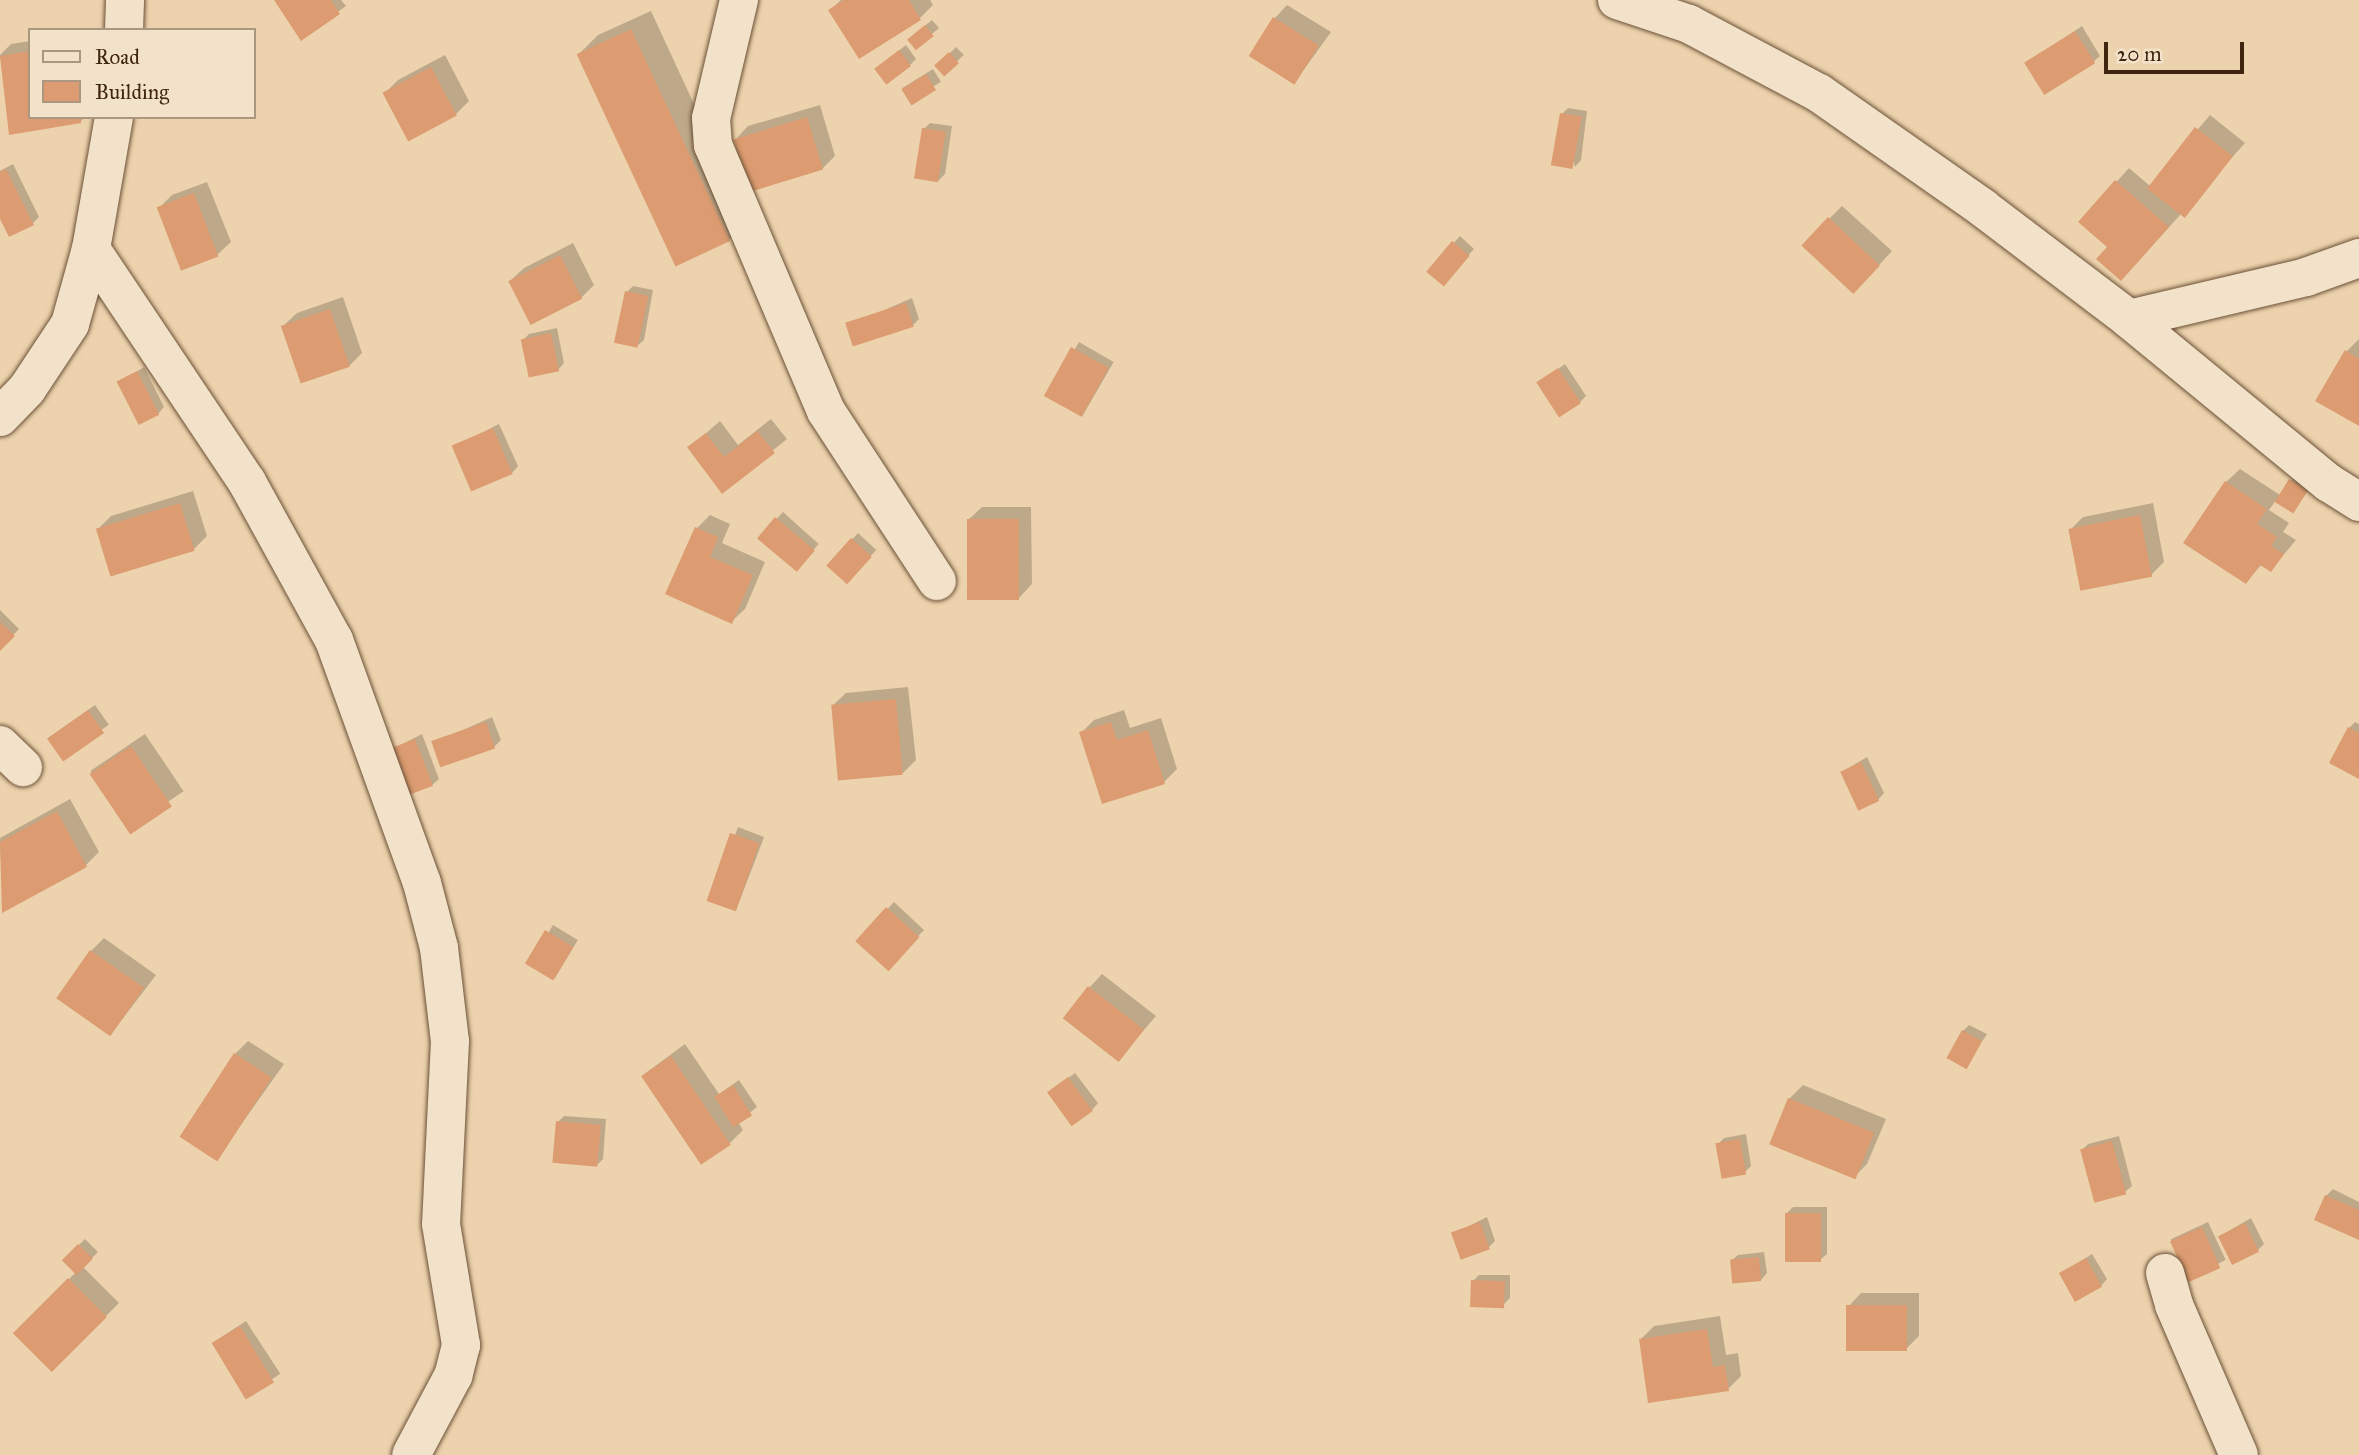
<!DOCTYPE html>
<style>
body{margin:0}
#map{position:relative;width:2359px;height:1455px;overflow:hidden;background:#edd3ad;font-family:"IM FELL Great Primer",serif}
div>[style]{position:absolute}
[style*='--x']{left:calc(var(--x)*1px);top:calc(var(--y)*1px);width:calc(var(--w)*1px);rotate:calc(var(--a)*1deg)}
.shadow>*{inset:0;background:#0003;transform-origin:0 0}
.building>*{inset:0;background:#dc9b70;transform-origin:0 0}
.roads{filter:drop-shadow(0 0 2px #6b5137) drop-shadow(0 0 2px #6b5137)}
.minor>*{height:38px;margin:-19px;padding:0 19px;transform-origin:19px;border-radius:19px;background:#f3e2ca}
span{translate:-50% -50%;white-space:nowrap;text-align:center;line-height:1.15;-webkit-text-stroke:5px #f3e2ca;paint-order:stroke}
.legend{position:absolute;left:28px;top:28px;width:228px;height:91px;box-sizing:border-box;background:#f3e2ca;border:2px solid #ab9780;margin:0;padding:9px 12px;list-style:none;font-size:21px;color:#402610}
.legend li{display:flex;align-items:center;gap:14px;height:35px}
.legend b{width:35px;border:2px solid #ab9780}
.scale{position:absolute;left:2104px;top:42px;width:140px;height:32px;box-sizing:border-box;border:4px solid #402610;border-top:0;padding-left:9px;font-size:21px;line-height:24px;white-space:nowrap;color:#402610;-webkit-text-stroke:5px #f3e2ca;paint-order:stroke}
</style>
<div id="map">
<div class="shadow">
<div style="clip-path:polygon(277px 0,341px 0,346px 6px,301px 38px)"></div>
<div style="clip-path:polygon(841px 0,930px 0,933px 5px,920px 18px,830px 10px)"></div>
<div style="clip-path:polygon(1287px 5px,1331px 32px,1295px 82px,1274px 19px)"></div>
<div style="clip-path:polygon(651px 11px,748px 221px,728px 241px,579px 54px,598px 35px)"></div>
<div style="clip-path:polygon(932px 20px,939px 28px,916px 48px,915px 34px)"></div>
<div style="clip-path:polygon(2082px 26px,2100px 56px,2093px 62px,2027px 63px)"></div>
<div style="clip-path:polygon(30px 41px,30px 117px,85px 117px,81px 121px,10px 133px,0 55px,11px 44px)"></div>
<div style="clip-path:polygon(906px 45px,916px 59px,910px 65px,876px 69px)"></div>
<div style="left:956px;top:47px;width:11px;height:27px;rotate:45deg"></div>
<div style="clip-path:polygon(445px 55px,469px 101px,456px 114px,409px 139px,385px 93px,398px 80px)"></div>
<div style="left:933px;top:69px;width:15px;height:36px;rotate:58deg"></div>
<div style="clip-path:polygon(820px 105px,835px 156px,822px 169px,735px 140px,748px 126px)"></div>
<div style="clip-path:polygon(1568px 108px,1587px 111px,1581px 160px,1575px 167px,1562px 114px)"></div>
<div style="clip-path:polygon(2210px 115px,2245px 143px,2134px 266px,2080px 222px,2129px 168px,2150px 186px)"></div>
<div style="clip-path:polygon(930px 123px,952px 126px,945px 174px,938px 181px,924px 129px)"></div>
<div style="clip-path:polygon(13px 164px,39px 217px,33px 223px,0 215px,0 171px)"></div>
<div style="clip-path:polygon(207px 182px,231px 242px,217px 255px,183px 269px,159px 208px,172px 195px)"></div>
<div style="clip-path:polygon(1842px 206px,1892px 251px,1867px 278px,1829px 219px)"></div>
<div style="clip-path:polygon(1460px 236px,1474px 249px,1448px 278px,1428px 271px)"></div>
<div style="clip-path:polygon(573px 243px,594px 285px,581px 298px,510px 281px,524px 268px)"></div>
<div style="clip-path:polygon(633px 286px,653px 290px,644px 340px,637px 346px,627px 292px)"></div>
<div style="clip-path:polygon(343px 297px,362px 353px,349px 366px,283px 326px,297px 313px)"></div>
<div style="clip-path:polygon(912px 298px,919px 319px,913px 325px,848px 326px)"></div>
<div style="clip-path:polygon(557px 328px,564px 363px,558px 370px,523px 340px,529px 334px)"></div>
<div style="clip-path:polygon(2359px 339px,2359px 423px,2346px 352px)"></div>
<div style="left:1079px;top:342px;width:40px;height:63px;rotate:30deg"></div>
<div style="clip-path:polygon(1565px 364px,1586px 396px,1580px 402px,1539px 383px)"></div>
<div style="clip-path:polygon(144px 367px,164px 407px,158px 414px,119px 383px)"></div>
<div style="clip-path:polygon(771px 419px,787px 439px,723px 491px,689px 448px,720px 421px,738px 445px)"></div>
<div style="clip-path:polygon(499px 424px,518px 466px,512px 473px,454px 447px)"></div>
<div style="clip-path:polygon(2240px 469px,2280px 495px,2296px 474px,2313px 484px,2293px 511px,2276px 500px,2269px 510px,2289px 523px,2283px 532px,2296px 540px,2271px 570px,2262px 564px,2246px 582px,2226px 482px)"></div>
<div style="clip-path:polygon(193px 491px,207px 536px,194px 549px,98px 529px,111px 516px)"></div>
<div style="clip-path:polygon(2153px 503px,2164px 562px,2151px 575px,2070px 530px,2083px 517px)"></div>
<div style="clip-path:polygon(982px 507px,1031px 507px,1032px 584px,1019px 598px,968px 520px)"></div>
<div style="left:783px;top:512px;width:48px;height:35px;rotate:42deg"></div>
<div style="clip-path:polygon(710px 515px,730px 524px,722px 543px,765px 562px,745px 609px,731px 622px,697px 528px)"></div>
<div style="left:858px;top:533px;width:25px;height:44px;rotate:43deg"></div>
<div style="clip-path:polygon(0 610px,19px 629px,0 649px)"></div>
<div style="clip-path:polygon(908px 687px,916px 760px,903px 773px,832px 706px,846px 693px)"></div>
<div style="left:95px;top:705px;width:24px;height:57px;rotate:55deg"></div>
<div style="clip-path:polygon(1124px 710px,1130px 728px,1161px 718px,1177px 769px,1164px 782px,1081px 733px,1094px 720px)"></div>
<div style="clip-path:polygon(492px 717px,501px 740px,494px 747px,434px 743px)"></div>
<div style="clip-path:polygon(2355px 722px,2359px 724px,2359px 777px,2349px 728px)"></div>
<div style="left:145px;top:734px;width:69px;height:66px;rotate:56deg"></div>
<div style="clip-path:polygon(422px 734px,439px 779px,432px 785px,393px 749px)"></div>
<div style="clip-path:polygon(1867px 757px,1884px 793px,1878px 800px,1842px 772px)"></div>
<div style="clip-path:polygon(70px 799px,99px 852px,85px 866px,3px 911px,0 838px)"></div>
<div style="left:738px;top:827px;width:28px;height:78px;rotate:21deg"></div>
<div style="left:894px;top:902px;width:41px;height:54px;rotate:43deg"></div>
<div style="left:553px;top:925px;width:29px;height:45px;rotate:31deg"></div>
<div style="clip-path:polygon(104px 938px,156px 975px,111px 1034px,91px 951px)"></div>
<div style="clip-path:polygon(1102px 974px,1156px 1016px,1119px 1059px,1089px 988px)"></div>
<div style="clip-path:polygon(1969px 1025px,1987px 1034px,1965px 1067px,1963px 1031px)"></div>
<div style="clip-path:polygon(248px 1041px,284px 1064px,216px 1160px,235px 1054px)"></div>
<div style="clip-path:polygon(685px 1044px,719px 1094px,739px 1080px,757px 1107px,738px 1122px,743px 1130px,730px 1143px,643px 1075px)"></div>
<div style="clip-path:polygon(1075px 1073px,1098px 1103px,1092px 1110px,1056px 1087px)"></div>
<div style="clip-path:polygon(1803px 1085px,1886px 1119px,1867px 1164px,1854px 1177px,1789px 1099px)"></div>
<div style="clip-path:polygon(564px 1116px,606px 1119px,603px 1159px,597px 1165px,558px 1122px)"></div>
<div style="clip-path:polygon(1746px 1134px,1751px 1166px,1745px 1172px,1718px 1144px,1724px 1138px)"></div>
<div style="clip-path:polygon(2119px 1136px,2132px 1186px,2125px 1192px,2082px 1150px,2088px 1144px)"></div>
<div style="clip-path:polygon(2333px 1189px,2359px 1202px,2359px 1238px,2326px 1196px)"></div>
<div style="clip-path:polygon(1793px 1207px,1827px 1207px,1827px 1254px,1820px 1260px,1787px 1213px)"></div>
<div style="clip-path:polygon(1487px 1217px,1495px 1241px,1489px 1247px,1453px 1234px)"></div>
<div style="clip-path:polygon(2251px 1218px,2264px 1244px,2258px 1250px,2220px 1236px)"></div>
<div style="left:2208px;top:1222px;width:42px;height:41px;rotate:65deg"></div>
<div style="clip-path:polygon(85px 1239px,98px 1252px,83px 1267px,119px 1303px,52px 1370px,16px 1333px,76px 1272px,64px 1260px)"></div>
<div style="clip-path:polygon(1764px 1252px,1767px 1273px,1761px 1280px,1731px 1261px,1738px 1255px)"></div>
<div style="clip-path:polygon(2092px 1254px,2107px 1279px,2101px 1286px,2061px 1274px)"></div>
<div style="clip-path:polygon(1479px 1275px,1510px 1275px,1510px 1298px,1503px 1305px,1473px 1281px)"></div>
<div style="clip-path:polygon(1861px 1293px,1919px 1293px,1919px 1336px,1906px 1349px,1848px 1307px)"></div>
<div style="clip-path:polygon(1720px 1316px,1726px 1355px,1738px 1353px,1741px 1376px,1728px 1389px,1641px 1339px,1654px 1326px)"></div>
<div style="left:246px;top:1321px;width:63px;height:39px;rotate:57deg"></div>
</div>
<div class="building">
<div style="clip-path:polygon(274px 0,331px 0,340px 14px,301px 41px)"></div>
<div style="clip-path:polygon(844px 0,909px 0,921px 20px,859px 59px,828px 10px)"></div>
<div style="left:1273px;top:17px;width:54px;height:46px;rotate:32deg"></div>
<div style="left:925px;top:25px;width:14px;height:23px;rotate:51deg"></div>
<div style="left:631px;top:29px;width:234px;height:60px;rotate:65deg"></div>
<div style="left:2075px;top:31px;width:38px;height:60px;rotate:58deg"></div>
<div style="left:899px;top:50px;width:20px;height:31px;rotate:53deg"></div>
<div style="clip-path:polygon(30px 51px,30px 117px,81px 117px,81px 123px,9px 135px,0 56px)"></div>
<div style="left:949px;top:52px;width:15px;height:20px;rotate:48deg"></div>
<div style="left:431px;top:67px;width:55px;height:55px;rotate:62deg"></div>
<div style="left:926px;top:74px;width:19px;height:29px;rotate:58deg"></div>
<div style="left:1560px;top:113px;width:22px;height:53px;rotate:10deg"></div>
<div style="left:807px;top:117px;width:55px;height:77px;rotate:73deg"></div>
<div style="left:2195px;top:127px;width:48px;height:78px;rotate:38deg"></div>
<div style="left:922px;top:128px;width:24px;height:51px;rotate:9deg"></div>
<div style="clip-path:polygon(6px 169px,34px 225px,9px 237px,0 219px,0 172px)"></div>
<div style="clip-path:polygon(2115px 180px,2169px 227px,2121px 281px,2096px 259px,2107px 247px,2078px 222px)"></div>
<div style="left:194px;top:193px;width:68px;height:40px;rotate:69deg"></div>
<div style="left:1828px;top:217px;width:71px;height:39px;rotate:43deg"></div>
<div style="left:1452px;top:241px;width:23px;height:40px;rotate:40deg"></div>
<div style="left:560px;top:255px;width:49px;height:58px;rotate:63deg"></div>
<div style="left:625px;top:291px;width:24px;height:53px;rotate:12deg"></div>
<div style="left:906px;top:303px;width:25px;height:64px;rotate:72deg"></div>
<div style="left:330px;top:309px;width:61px;height:52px;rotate:71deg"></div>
<div style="left:551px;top:333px;width:39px;height:31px;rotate:78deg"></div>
<div style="left:1071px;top:347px;width:43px;height:56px;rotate:29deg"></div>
<div style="clip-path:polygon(2345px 350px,2359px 359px,2359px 426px,2315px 401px)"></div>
<div style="left:1558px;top:368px;width:42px;height:26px;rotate:57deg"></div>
<div style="left:137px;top:371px;width:49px;height:23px;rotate:63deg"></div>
<div style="left:493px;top:428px;width:50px;height:45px;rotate:67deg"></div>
<div style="clip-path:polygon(757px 431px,775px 453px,722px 494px,687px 447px,706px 433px,724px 457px)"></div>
<div style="left:2289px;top:479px;width:22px;height:27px;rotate:32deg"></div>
<div style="clip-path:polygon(2225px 481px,2267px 509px,2257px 524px,2277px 537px,2271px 546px,2284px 554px,2271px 572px,2260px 565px,2246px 584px,2183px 543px)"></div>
<div style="left:180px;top:503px;width:50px;height:88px;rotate:73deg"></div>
<div style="left:2140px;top:515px;width:63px;height:73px;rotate:79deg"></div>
<div style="left:775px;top:517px;width:52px;height:28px;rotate:40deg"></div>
<div style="left:967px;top:519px;width:52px;height:81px"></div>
<div style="clip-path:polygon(695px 527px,718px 537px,710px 557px,753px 575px,732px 624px,665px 594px)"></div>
<div style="left:851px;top:538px;width:28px;height:37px;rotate:42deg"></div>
<div style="clip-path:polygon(0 622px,15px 636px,0 651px)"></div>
<div style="left:896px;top:699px;width:76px;height:65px;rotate:85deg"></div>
<div style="left:88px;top:710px;width:28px;height:50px;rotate:55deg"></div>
<div style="left:486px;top:722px;width:28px;height:58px;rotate:71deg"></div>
<div style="clip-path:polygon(1111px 722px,1117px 740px,1148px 730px,1165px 784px,1102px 804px,1079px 732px)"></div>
<div style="clip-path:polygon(2348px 727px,2359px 733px,2359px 779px,2329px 763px)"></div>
<div style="left:415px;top:739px;width:50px;height:26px;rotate:69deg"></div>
<div style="left:131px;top:746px;width:73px;height:50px;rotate:56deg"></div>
<div style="left:1861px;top:762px;width:43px;height:23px;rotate:65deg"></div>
<div style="clip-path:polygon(57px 811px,87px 867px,2px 913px,0 842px)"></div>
<div style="left:730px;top:833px;width:31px;height:72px;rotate:19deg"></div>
<div style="left:886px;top:907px;width:45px;height:46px;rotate:42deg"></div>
<div style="left:545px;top:930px;width:33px;height:39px;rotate:31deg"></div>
<div style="left:90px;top:950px;width:66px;height:59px;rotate:35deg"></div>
<div style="left:1088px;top:986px;width:71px;height:41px;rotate:38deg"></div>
<div style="left:1962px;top:1030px;width:23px;height:32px;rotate:29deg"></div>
<div style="left:234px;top:1053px;width:45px;height:100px;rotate:33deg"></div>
<div style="left:671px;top:1056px;width:107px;height:36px;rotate:56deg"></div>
<div style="left:1068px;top:1077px;width:42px;height:26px;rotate:54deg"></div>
<div style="left:733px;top:1085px;width:36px;height:22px;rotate:58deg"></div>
<div style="left:1788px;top:1098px;width:93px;height:50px;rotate:22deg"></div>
<div style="left:556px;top:1121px;width:45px;height:42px;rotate:5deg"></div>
<div style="left:1740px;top:1139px;width:36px;height:25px;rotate:80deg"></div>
<div style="left:2112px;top:1141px;width:55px;height:33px;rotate:75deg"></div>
<div style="clip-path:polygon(2325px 1195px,2359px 1210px,2359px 1240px,2314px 1220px)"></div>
<div style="left:1785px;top:1213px;width:36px;height:49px"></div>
<div style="left:1480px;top:1222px;width:29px;height:31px;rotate:70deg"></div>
<div style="left:2245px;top:1223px;width:32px;height:30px;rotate:64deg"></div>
<div style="left:2202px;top:1227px;width:45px;height:35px;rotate:66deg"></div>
<div style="left:78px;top:1244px;width:21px;height:23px;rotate:45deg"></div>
<div style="left:1759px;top:1257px;width:24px;height:29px;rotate:85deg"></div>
<div style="left:2086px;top:1258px;width:33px;height:31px;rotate:61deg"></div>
<div style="left:68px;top:1278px;width:55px;height:78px;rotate:45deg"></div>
<div style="left:1471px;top:1280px;width:34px;height:27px;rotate:2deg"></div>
<div style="left:1907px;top:1305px;width:46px;height:61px;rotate:90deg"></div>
<div style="left:240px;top:1326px;width:66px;height:33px;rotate:59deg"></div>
<div style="clip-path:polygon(1707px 1329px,1713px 1367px,1725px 1365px,1729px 1391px,1648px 1403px,1639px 1339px)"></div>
</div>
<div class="roads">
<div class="minor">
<div style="--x:739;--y:0;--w:121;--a:103.3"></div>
<div style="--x:711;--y:118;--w:27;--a:86"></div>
<div style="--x:713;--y:145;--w:289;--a:67"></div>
<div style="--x:826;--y:411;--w:203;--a:56.9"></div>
<div style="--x:1617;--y:0;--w:76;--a:18.4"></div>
<div style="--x:1689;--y:24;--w:147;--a:28"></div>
<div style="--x:1819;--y:93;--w:200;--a:35"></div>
<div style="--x:1983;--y:208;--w:183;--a:37.2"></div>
<div style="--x:2129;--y:319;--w:259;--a:39.4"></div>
<div style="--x:2329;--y:483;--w:36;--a:32"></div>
<div style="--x:124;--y:30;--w:30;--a:-88"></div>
<div style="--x:91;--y:249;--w:280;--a:56.2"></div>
<div style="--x:247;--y:482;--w:180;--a:61.2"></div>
<div style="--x:334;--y:640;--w:258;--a:70.1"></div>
<div style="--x:422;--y:883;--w:67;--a:75.3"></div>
<div style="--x:439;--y:948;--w:94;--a:83.3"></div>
<div style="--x:450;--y:1041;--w:183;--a:92.8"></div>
<div style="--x:441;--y:1224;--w:123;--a:80.6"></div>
<div style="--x:461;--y:1345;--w:32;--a:104"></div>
<div style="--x:453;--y:1376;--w:89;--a:118"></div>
<div style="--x:2129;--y:319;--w:182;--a:-13.3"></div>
<div style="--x:2306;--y:277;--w:56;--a:-19.7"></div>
<div style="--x:0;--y:417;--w:39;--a:-46"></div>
<div style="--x:27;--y:389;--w:78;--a:-56.5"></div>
<div style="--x:70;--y:324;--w:78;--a:-74.4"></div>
<div style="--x:91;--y:249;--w:134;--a:-80.1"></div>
<div style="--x:0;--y:745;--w:32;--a:44"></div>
<div style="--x:2165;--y:1273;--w:33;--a:74"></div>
<div style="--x:2174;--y:1305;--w:163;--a:66.6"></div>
</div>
</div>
<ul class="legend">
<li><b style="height:9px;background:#f3e2ca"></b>Road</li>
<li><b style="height:19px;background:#dc9b70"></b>Building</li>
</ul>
<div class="scale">20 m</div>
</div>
